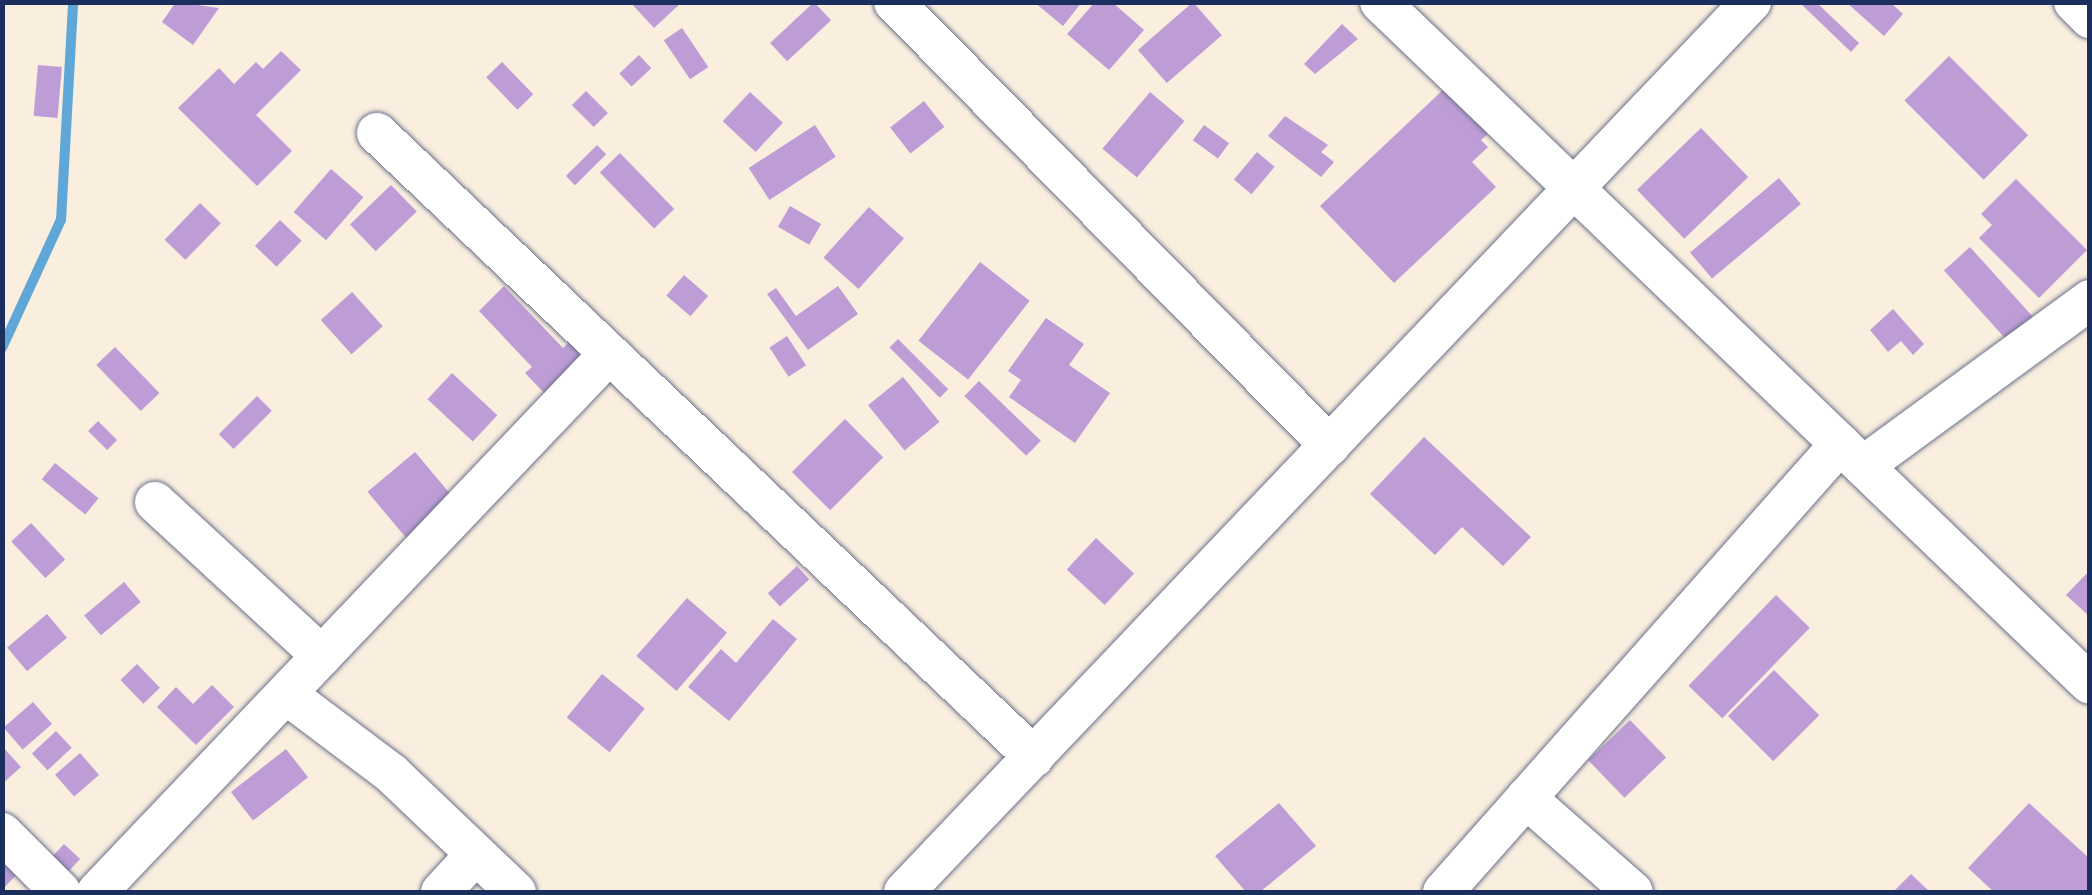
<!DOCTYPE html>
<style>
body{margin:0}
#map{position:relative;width:2092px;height:895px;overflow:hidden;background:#faeedf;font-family:Sriracha,sans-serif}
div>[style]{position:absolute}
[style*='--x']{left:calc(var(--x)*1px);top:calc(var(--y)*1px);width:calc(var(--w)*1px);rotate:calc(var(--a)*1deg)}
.stream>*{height:10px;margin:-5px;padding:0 5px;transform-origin:5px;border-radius:5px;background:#5fa7d6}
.building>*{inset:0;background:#be9dd6;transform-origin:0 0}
.roads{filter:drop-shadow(0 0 2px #69728b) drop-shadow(0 0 2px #69728b)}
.street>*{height:40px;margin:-20px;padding:0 20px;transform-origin:20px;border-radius:20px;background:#fff}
span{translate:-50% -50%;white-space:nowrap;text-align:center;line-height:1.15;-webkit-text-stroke:9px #fff;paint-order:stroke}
.frame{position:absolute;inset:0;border:5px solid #1b2f5e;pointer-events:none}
</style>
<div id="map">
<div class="stream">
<div style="--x:2;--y:348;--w:141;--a:-65.3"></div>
<div style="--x:61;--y:220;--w:218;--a:-86.8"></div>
</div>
<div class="building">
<div style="clip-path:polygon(176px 2px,219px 8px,193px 45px,162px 22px)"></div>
<div style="clip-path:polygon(630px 2px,682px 2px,654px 28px)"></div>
<div style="left:814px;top:2px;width:25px;height:60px;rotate:47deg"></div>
<div style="clip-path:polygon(1034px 2px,1082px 2px,1063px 26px)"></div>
<div style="clip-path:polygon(1095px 2px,1112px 2px,1144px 30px,1109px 70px,1067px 34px)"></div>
<div style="left:1193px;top:2px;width:44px;height:73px;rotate:49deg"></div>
<div style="clip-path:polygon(1799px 2px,1816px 2px,1859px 43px,1851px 52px)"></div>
<div style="clip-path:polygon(1846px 2px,1890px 2px,1903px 14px,1884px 36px)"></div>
<div style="clip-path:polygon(1342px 24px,1358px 39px,1315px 74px,1304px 64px)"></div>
<div style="left:682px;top:28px;width:47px;height:22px;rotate:56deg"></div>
<div style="clip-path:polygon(281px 51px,301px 70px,256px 115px,292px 151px,257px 186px,178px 108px,219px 68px,234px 84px,256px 62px,263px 69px)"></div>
<div style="left:639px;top:55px;width:18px;height:27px;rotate:47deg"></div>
<div style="left:1949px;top:56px;width:112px;height:63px;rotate:45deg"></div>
<div style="left:502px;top:62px;width:45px;height:22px;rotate:46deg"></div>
<div style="left:38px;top:65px;width:24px;height:51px;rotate:5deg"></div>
<div style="clip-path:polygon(1445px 88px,1488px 134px,1481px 140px,1488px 147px,1472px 162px,1496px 187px,1394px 283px,1320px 206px)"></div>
<div style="left:586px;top:91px;width:31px;height:20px;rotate:45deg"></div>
<div style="left:750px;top:92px;width:45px;height:40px;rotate:43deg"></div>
<div style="left:1150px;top:92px;width:45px;height:74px;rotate:40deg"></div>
<div style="left:924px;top:101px;width:33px;height:43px;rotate:52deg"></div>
<div style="clip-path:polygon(1285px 116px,1328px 145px,1321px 152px,1334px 162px,1321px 177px,1268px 136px)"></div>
<div style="left:815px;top:125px;width:38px;height:79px;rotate:57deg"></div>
<div style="left:1204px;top:125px;width:31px;height:19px;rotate:36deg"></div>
<div style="left:1701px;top:128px;width:68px;height:89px;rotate:46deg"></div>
<div style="left:597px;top:145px;width:13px;height:44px;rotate:45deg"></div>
<div style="left:1257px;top:152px;width:23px;height:36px;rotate:40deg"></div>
<div style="left:620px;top:153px;width:78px;height:28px;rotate:46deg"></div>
<div style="left:331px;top:169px;width:43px;height:57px;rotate:41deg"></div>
<div style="left:1779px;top:178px;width:34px;height:116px;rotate:50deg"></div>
<div style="clip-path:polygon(2016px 179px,2087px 250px,2039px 298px,1979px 238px,1992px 225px,1981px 214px)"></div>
<div style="left:391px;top:185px;width:37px;height:57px;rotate:46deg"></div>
<div style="left:200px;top:203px;width:29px;height:51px;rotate:44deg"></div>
<div style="left:790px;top:206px;width:36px;height:24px;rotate:30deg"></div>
<div style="left:869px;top:207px;width:47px;height:68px;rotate:42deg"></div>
<div style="left:280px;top:220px;width:30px;height:36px;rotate:44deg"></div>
<div style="left:1970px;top:247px;width:98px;height:35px;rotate:48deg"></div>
<div style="left:980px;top:262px;width:63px;height:100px;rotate:38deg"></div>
<div style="left:684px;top:275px;width:32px;height:27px;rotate:41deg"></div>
<div style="clip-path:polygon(504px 286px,563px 348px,569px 342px,589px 362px,550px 399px,525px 373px,532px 367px,479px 311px)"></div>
<div style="clip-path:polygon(838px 286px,858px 314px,808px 350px,767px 294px,776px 288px,796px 316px)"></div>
<div style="left:352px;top:292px;width:46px;height:42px;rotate:48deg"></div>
<div style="clip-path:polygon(1893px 309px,1924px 344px,1913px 355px,1901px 341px,1888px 352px,1870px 330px)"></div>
<div style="clip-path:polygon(1046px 318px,1084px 344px,1069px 365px,1110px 393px,1075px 443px,1009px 397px,1021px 380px,1008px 371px)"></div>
<div style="left:787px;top:336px;width:35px;height:21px;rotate:57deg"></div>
<div style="left:898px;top:339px;width:71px;height:12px;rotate:45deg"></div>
<div style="left:115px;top:347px;width:64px;height:26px;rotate:46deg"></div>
<div style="left:452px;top:373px;width:62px;height:36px;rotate:43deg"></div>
<div style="left:903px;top:377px;width:58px;height:45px;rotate:51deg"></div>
<div style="left:979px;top:381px;width:86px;height:21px;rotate:44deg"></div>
<div style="left:257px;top:396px;width:21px;height:54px;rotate:45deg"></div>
<div style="left:845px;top:419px;width:54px;height:75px;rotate:45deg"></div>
<div style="left:98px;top:421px;width:27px;height:14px;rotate:45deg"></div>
<div style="clip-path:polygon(1424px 437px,1531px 537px,1503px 566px,1462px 527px,1435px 555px,1370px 494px)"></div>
<div style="left:415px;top:452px;width:67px;height:62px;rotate:50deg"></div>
<div style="left:55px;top:463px;width:56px;height:21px;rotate:39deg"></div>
<div style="left:31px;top:523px;width:50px;height:27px;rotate:47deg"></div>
<div style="left:1096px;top:538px;width:52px;height:43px;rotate:43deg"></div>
<div style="left:797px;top:566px;width:18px;height:40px;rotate:47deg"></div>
<div style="clip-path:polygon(2090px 570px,2090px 617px,2066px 595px)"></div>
<div style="left:124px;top:582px;width:26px;height:52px;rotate:50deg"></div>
<div style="left:1776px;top:595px;width:47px;height:126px;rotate:44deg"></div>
<div style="left:687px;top:598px;width:53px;height:77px;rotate:41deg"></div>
<div style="left:47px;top:614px;width:31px;height:52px;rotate:50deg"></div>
<div style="clip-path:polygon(773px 619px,797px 639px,729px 721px,688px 687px,721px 649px,736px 663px)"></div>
<div style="left:137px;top:664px;width:33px;height:23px;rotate:46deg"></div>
<div style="left:1774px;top:670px;width:64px;height:65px;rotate:45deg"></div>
<div style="left:602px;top:674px;width:55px;height:56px;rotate:39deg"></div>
<div style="clip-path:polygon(212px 685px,234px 707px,196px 745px,157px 707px,176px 687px,193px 704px)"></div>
<div style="left:33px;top:702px;width:29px;height:39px;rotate:49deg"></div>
<div style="left:1630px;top:720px;width:52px;height:58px;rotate:46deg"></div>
<div style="left:56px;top:731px;width:23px;height:33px;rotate:47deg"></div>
<div style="clip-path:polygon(2px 746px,21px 767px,2px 784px)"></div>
<div style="left:286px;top:749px;width:36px;height:70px;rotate:52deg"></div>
<div style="left:80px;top:753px;width:29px;height:33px;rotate:49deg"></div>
<div style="clip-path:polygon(1279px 803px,1316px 846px,1260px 892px,1246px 892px,1215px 856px)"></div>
<div style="clip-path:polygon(2029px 803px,2090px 859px,2090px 892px,1994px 892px,1968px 868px)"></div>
<div style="left:64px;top:844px;width:22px;height:30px;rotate:43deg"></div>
<div style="clip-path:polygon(2px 855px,20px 871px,2px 890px)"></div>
<div style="clip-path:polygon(1911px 874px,1930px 892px,1893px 892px)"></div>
</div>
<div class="roads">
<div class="street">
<div style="--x:894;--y:2;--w:622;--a:45.52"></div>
<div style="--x:1380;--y:2;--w:984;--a:43.85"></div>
<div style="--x:2074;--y:2;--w:23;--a:45"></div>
<div style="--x:377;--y:133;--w:906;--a:43.52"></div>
<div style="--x:1863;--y:466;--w:281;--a:-36.2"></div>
<div style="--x:155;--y:502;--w:227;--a:42.7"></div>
<div style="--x:286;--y:694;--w:133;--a:37"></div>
<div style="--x:392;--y:774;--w:171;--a:43.6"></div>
<div style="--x:1526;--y:798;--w:142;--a:41.3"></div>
<div style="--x:2;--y:833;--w:83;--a:45"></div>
<div style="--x:97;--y:892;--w:743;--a:-46.42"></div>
<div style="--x:441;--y:892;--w:50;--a:-47.4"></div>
<div style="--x:904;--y:892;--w:1229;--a:-46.42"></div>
<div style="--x:1443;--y:892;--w:599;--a:-48.45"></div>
</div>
</div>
<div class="frame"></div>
</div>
